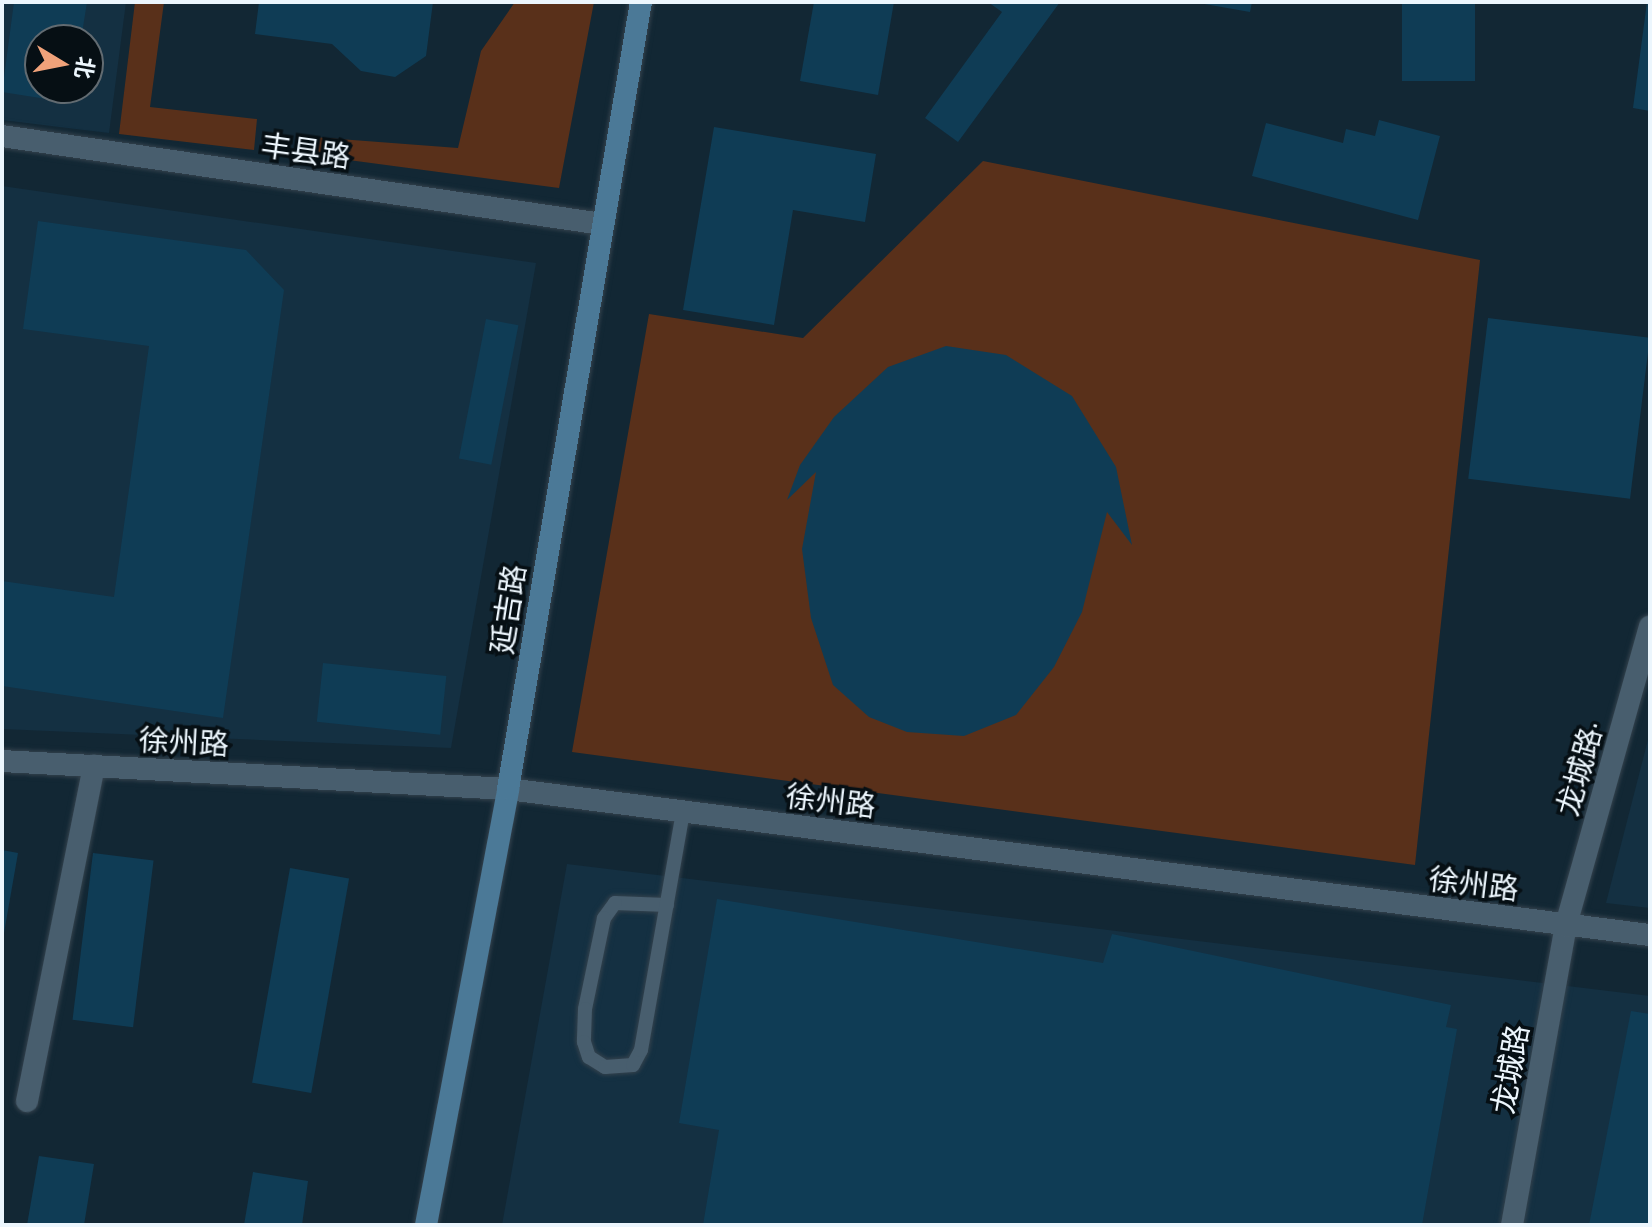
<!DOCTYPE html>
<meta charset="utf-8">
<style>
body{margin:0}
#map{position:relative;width:1652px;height:1227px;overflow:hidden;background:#122734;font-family:"Exo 2","Noto Sans SC",sans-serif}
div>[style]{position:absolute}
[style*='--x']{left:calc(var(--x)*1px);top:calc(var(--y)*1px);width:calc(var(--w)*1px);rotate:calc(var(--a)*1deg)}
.built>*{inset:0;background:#143042}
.green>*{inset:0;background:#59301a}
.building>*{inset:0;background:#0f3c55;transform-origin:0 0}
.roads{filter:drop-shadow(0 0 2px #34424d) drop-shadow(0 0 2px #34424d)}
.service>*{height:14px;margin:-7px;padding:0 7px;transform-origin:7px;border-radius:7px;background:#485e6e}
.minor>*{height:22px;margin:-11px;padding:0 11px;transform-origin:11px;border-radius:11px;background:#485e6e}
.tertiary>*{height:22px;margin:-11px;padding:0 11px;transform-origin:11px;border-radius:11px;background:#485e6e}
.secondary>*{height:22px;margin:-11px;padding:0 11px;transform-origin:11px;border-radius:11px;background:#4b7997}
span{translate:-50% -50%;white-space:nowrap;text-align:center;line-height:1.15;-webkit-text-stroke:7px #060f14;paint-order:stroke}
.street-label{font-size:30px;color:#ecf6fd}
.frame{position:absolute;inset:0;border:4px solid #ecf6fd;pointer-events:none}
.north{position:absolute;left:24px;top:24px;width:80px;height:80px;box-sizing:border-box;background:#060f14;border:2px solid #626b71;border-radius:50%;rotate:100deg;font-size:22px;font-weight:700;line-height:32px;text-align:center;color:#ecf6fd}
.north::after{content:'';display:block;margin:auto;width:28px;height:36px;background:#f0a27a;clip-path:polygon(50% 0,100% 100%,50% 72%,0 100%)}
</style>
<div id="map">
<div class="built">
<div style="clip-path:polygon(evenodd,2px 2px,126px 2px,109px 133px,2px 120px,2px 2px,40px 40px,88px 40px,88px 88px,40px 88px,40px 40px)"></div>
<div style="clip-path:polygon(2px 186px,536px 263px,451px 748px,2px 729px)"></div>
<div style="clip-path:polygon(1650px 732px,1650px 908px,1606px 903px)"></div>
<div style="clip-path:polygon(567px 864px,1650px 996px,1650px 1225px,502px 1225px)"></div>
</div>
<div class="green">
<div style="clip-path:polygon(135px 2px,164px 2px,150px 107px,257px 119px,254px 150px,119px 134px)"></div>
<div style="clip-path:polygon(515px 2px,594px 2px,559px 188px,311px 155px,313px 137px,458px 148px,481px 51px)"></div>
<div style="clip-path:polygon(983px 161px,1480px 260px,1415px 865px,572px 752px,649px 314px,803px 338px)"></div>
</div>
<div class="building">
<div style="clip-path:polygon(14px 2px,87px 2px,81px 40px,40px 40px,40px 88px,74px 88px,72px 103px,2px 92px)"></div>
<div style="clip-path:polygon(259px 2px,433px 2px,426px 56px,395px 77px,361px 71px,332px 44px,255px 34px)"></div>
<div style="clip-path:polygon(814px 2px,894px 2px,878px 95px,800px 81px)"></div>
<div style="clip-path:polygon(988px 2px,1060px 2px,958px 142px,925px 118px,1002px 12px)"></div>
<div style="clip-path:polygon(1193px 2px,1252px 2px,1250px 12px)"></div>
<div style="left:1402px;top:2px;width:73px;height:79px"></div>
<div style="clip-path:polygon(1647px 2px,1650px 2px,1650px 111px,1633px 108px)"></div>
<div style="clip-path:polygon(1379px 120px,1440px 136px,1418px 220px,1252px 176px,1266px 123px,1343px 143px,1346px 129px,1375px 136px)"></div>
<div style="clip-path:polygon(714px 127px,876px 154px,865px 222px,793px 210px,774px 325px,683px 310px)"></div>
<div style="clip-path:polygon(38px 221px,246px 250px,284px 290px,223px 718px,2px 686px,2px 581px,114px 597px,149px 346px,23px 329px)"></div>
<div style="left:1488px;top:318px;width:163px;height:162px;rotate:7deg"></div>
<div style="left:486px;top:319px;width:33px;height:142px;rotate:11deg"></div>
<div style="clip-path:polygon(946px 346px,1006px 355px,1072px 396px,1116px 467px,1132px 545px,1107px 512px,1082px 612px,1054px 667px,1016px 715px,964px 736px,907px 732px,869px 717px,833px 685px,811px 618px,802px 549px,816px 472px,787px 500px,800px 465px,834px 417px,888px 367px)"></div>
<div style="left:323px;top:663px;width:124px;height:59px;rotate:6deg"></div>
<div style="clip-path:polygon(2px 850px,18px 853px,4px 933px,2px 933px)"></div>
<div style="left:93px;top:853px;width:61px;height:168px;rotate:7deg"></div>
<div style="left:290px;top:868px;width:60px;height:218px;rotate:10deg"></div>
<div style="clip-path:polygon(717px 899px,1103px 963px,1112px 934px,1451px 1005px,1446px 1027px,1457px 1029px,1422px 1225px,703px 1225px,719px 1130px,679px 1123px)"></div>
<div style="clip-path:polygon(1631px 1011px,1650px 1014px,1650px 1225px,1589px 1225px)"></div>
<div style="clip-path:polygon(39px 1156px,94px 1164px,84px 1225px,27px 1225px)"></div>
<div style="clip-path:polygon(253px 1172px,308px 1181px,302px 1225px,244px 1225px)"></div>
</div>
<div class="roads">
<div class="service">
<div style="--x:667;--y:905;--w:52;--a:-177.8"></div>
<div style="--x:615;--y:903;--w:19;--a:126"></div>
<div style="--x:604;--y:918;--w:93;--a:101.8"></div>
<div style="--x:585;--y:1009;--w:33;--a:92"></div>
<div style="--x:584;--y:1042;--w:16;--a:72"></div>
<div style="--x:589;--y:1057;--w:19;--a:32"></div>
<div style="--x:605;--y:1067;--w:28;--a:-4"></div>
<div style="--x:633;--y:1065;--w:17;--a:-62"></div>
<div style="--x:641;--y:1050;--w:243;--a:-80"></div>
</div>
<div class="minor">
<div style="--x:2;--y:136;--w:606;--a:8.34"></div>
<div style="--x:27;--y:1101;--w:342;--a:-78.7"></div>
<div style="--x:1512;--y:1225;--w:305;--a:-79.8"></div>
<div style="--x:1566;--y:925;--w:310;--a:-74.3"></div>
</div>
<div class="tertiary">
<div style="--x:2;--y:761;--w:507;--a:3.17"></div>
<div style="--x:508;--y:789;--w:1151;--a:7.29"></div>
</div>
<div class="secondary">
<div style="--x:426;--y:1225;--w:444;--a:-79.3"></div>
<div style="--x:508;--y:789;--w:798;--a:-80.41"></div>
</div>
</div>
<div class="street-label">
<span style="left:306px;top:150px;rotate:8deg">丰县路</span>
<span style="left:507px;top:609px;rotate:-81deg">延吉路</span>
<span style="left:184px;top:741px;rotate:3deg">徐州路</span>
<span style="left:1579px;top:768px;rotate:-74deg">龙城路·</span>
<span style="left:831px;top:800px;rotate:7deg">徐州路</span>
<span style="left:1474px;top:883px;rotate:7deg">徐州路</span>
<span style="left:1509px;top:1069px;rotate:-80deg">龙城路</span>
</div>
<div class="frame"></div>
<div class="north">北</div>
</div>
